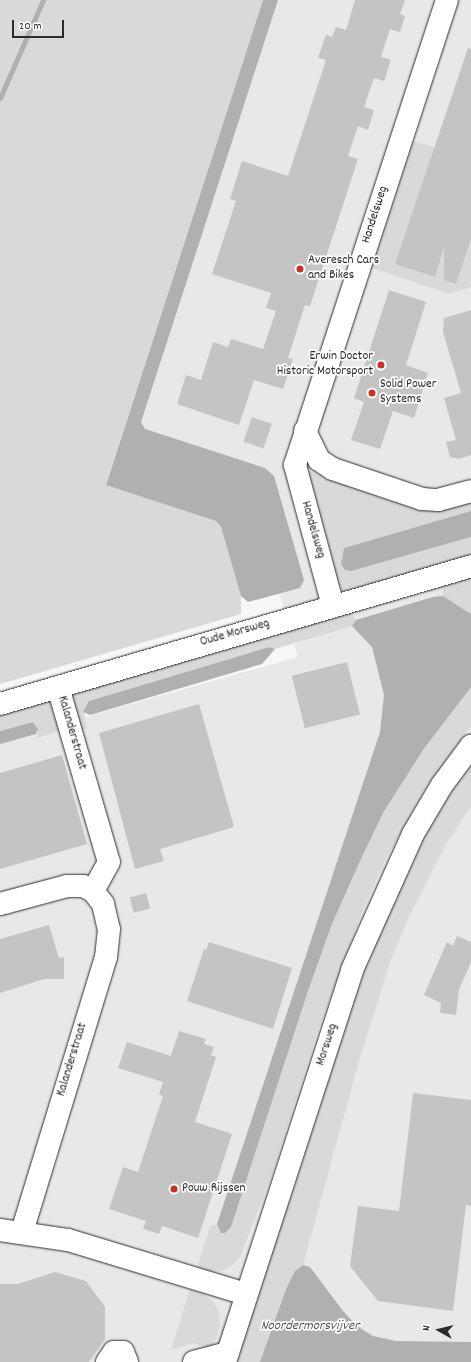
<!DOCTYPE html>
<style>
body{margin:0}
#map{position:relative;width:471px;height:1362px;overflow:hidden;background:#f7f7f7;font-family:Dekko,sans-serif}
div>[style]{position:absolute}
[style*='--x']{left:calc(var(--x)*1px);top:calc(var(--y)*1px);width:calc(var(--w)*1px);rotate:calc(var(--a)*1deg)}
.built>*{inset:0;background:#e8e8e8}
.green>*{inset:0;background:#d9d9d9}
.water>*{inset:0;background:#b0b0b0}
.stream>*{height:5px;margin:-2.5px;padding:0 2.5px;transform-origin:2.5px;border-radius:2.5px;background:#b0b0b0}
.building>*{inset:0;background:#c4c4c4;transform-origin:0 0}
.roads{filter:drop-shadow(0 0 1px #2b2b2b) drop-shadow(0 0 1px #2b2b2b)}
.minor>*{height:22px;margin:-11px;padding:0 11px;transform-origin:11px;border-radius:11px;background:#fff}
.major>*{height:22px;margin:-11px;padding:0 11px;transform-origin:11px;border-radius:11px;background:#fff}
.dots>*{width:11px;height:11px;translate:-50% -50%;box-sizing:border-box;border:2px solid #fff;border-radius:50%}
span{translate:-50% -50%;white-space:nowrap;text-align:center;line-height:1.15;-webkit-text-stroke:3.5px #fff;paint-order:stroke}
.street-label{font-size:13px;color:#2b2b2b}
.poi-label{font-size:13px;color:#2b2b2b}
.left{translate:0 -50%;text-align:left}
.right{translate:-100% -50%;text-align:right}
.water-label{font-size:14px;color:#5a5a5a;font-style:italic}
.north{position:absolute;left:419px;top:1310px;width:40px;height:40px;-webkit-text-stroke:3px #fff;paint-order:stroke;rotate:278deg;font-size:11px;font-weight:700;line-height:16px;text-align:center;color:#2b2b2b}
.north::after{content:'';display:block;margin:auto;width:14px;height:18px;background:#2b2b2b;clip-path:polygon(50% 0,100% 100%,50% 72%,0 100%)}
.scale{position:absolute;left:12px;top:20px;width:52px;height:18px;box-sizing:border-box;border:2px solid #2b2b2b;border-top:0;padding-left:5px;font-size:12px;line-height:14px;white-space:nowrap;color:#2b2b2b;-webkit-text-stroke:3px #fff;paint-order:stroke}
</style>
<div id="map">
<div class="built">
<div style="clip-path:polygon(273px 0,471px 0,471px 1362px,0 1362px,0 741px,298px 657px,250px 495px,124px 456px)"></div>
</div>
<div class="green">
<div style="clip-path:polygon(0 0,263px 0,106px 484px,216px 521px,221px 527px,241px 596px,241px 614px,0 684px)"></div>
<div style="clip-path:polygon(413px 141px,471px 159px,471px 287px,449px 294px,372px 268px)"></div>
<div style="clip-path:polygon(309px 471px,413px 507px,471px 500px,471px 511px,344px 548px,341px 564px,345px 570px,351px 571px,471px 537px,471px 559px,344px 593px,337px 585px,306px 472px)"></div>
<div style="clip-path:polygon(471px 576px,471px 614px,443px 596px,443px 584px)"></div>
<div style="clip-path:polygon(350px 611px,356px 620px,352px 626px,275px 649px,269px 647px,89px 701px,84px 712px,87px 728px,77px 732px,67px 691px)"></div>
<div style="clip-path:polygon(471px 687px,471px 726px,423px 793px,385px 861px,362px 912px,318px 1030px,272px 1175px,240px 1257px,232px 1266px,222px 1271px,196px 1271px,210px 1226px,217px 1224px,221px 1233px,225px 1233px,231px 1227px,308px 991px,332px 924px,360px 861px,383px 813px,423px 750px)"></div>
<div style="clip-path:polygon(51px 696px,66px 729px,37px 738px,38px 729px,33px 722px,0 731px,0 710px)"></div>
<div style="clip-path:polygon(471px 755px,471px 806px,446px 844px,409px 917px,391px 959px,359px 1061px,303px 1265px,295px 1271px,286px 1289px,260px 1362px,235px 1362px,281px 1214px,386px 903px)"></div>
<div style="clip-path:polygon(190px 1289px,203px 1294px,214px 1302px,219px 1313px,220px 1326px,214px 1344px,210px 1348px,193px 1343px,171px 1350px)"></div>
</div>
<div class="water">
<div style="clip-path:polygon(263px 0,278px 0,141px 422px,145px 429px,265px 468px,274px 476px,304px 580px,300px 588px,248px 602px,241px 596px,221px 527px,216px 521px,106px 485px)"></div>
<div style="clip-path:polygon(471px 511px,471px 537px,351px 571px,345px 570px,341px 564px,344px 548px)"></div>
<div style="clip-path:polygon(443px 596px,471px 614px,471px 687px,423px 750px,383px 813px,360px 861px,332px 924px,308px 991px,231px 1227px,225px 1233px,221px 1233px,217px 1224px,380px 732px,384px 695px,372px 647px,352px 626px,356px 620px,433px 597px)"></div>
<div style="clip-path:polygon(269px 647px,275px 649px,262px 664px,90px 715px,83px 712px,89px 701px)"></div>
<div style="clip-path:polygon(33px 722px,38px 729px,36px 734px,0 744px,0 731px)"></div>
<div style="clip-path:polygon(303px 1265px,310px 1267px,343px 1311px,357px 1326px,373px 1336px,396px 1341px,471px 1342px,471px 1362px,260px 1362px,286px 1289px,295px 1271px)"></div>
</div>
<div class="stream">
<div style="--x:0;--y:98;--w:107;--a:-66.3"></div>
</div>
<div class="building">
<div style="clip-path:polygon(355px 0,405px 0,400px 14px,405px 16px,400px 32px,390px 29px,381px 57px,391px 60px,384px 81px,374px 78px,364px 107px,374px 110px,368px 130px,358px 126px,348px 156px,358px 159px,310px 306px,305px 305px,288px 358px,293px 359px,283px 389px,254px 380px,239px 425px,177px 404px,186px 375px,201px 380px,213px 342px,228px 347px,231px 339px,263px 349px,276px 311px,266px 308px,271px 293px,212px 274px,236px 201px,230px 199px,242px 161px,288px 176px,326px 60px,318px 58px,326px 35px,332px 37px,336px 27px,346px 30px)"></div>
<div style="clip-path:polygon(468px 48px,471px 49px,471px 239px,456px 284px,444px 280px,444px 247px,435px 277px,395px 264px)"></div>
<div style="clip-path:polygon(389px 290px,426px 302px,406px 365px,428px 373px,414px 418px,393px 411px,380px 449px,351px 440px,364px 402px,354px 398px)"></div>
<div style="clip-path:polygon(471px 310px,471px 455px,459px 459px,450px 457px,446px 442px,456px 440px,444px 398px,461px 393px,443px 332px,444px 318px)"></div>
<div style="left:252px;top:417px;width:21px;height:26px;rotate:19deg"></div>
<div style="left:347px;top:662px;width:54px;height:57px;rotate:76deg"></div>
<div style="clip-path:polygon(199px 704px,234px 827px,160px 849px,164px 861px,135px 869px,99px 733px)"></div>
<div style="clip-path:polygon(62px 755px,87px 844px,0 869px,0 773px)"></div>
<div style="left:146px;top:893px;width:16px;height:17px;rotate:75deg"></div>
<div style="clip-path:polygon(49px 925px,59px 958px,64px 957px,64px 979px,44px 979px,0 993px,0 939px)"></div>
<div style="clip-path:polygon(457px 936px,471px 942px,471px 962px,459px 989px,456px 1015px,440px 1013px,441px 1003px,424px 995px,447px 942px,453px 946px)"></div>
<div style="clip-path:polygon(209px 942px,292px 968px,273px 1029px,187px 1001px,204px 949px,206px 950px)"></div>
<div style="clip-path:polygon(179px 1031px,206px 1039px,204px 1044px,214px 1047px,211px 1055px,216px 1057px,195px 1122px,232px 1134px,198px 1238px,162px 1226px,159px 1234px,143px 1229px,146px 1221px,109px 1209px,123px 1167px,138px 1172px,163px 1096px,159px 1095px,163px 1082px,118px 1068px,127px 1042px,171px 1056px)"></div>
<div style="clip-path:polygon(413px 1093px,471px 1100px,471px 1206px,466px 1205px,453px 1311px,378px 1301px,350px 1266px,358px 1206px,399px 1211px)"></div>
<div style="clip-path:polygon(55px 1272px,86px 1281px,105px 1307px,105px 1339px,89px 1362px,0 1362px,0 1284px,18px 1284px)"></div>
</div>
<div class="roads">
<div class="minor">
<div style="--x:305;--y:431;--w:32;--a:64"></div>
<div style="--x:319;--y:460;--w:17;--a:33"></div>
<div style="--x:333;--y:469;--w:94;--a:18.6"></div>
<div style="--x:422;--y:499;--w:16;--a:4"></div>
<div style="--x:438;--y:500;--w:34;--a:-15"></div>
<div style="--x:333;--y:606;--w:146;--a:-105.1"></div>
<div style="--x:295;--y:465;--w:489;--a:-71.9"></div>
<div style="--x:58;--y:687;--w:182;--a:73.8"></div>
<div style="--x:109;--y:862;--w:33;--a:119"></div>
<div style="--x:0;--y:704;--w:491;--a:-16.3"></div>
<div style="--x:0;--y:904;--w:69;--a:-15"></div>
<div style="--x:67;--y:886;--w:16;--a:0"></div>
<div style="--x:83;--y:886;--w:11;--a:27"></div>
<div style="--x:93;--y:891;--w:16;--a:52"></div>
<div style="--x:103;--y:904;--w:26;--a:77"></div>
<div style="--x:109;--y:929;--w:28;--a:96"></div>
<div style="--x:106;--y:957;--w:287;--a:107"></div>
<div style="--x:0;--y:1230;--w:69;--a:8.4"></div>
<div style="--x:68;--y:1240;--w:186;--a:16.9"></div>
<div style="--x:107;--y:1362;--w:12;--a:-55"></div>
<div style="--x:114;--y:1352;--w:9;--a:0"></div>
<div style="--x:123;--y:1352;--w:11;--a:68"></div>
<div style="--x:194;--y:1362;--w:35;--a:-15"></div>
</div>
<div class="major">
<div style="--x:225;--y:1362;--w:412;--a:-72"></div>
<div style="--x:352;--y:970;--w:149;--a:-65.8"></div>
<div style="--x:413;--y:834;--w:57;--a:-59.4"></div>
<div style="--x:442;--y:785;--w:49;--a:-53.4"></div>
</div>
</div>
<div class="dots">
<div style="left:300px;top:269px;background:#c8321e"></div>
<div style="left:381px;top:365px;background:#c8321e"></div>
<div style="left:372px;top:393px;background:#c8321e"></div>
<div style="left:174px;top:1189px;background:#c8321e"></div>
</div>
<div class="street-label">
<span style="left:376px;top:215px;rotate:-72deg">Handelsweg</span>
<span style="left:312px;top:530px;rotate:74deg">Handelsweg</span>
<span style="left:235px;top:634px;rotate:-16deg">Oude Morsweg</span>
<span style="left:71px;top:733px;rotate:74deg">Kalanderstraat</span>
<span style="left:328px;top:1045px;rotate:-72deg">Morsweg</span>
<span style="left:73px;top:1060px;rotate:-73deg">Kalanderstraat</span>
</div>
<div class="poi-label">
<span class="left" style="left:308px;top:269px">Averesch Cars<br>and Bikes</span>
<span class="right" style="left:373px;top:365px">Erwin Doctor<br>Historic Motorsport</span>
<span class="left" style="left:380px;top:393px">Solid Power<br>Systems</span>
<span class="left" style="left:182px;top:1189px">Pouw Rijssen</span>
</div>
<div class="water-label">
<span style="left:310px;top:1326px">Noordermorsvijver</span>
</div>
<div class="north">N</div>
<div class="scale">20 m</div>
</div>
